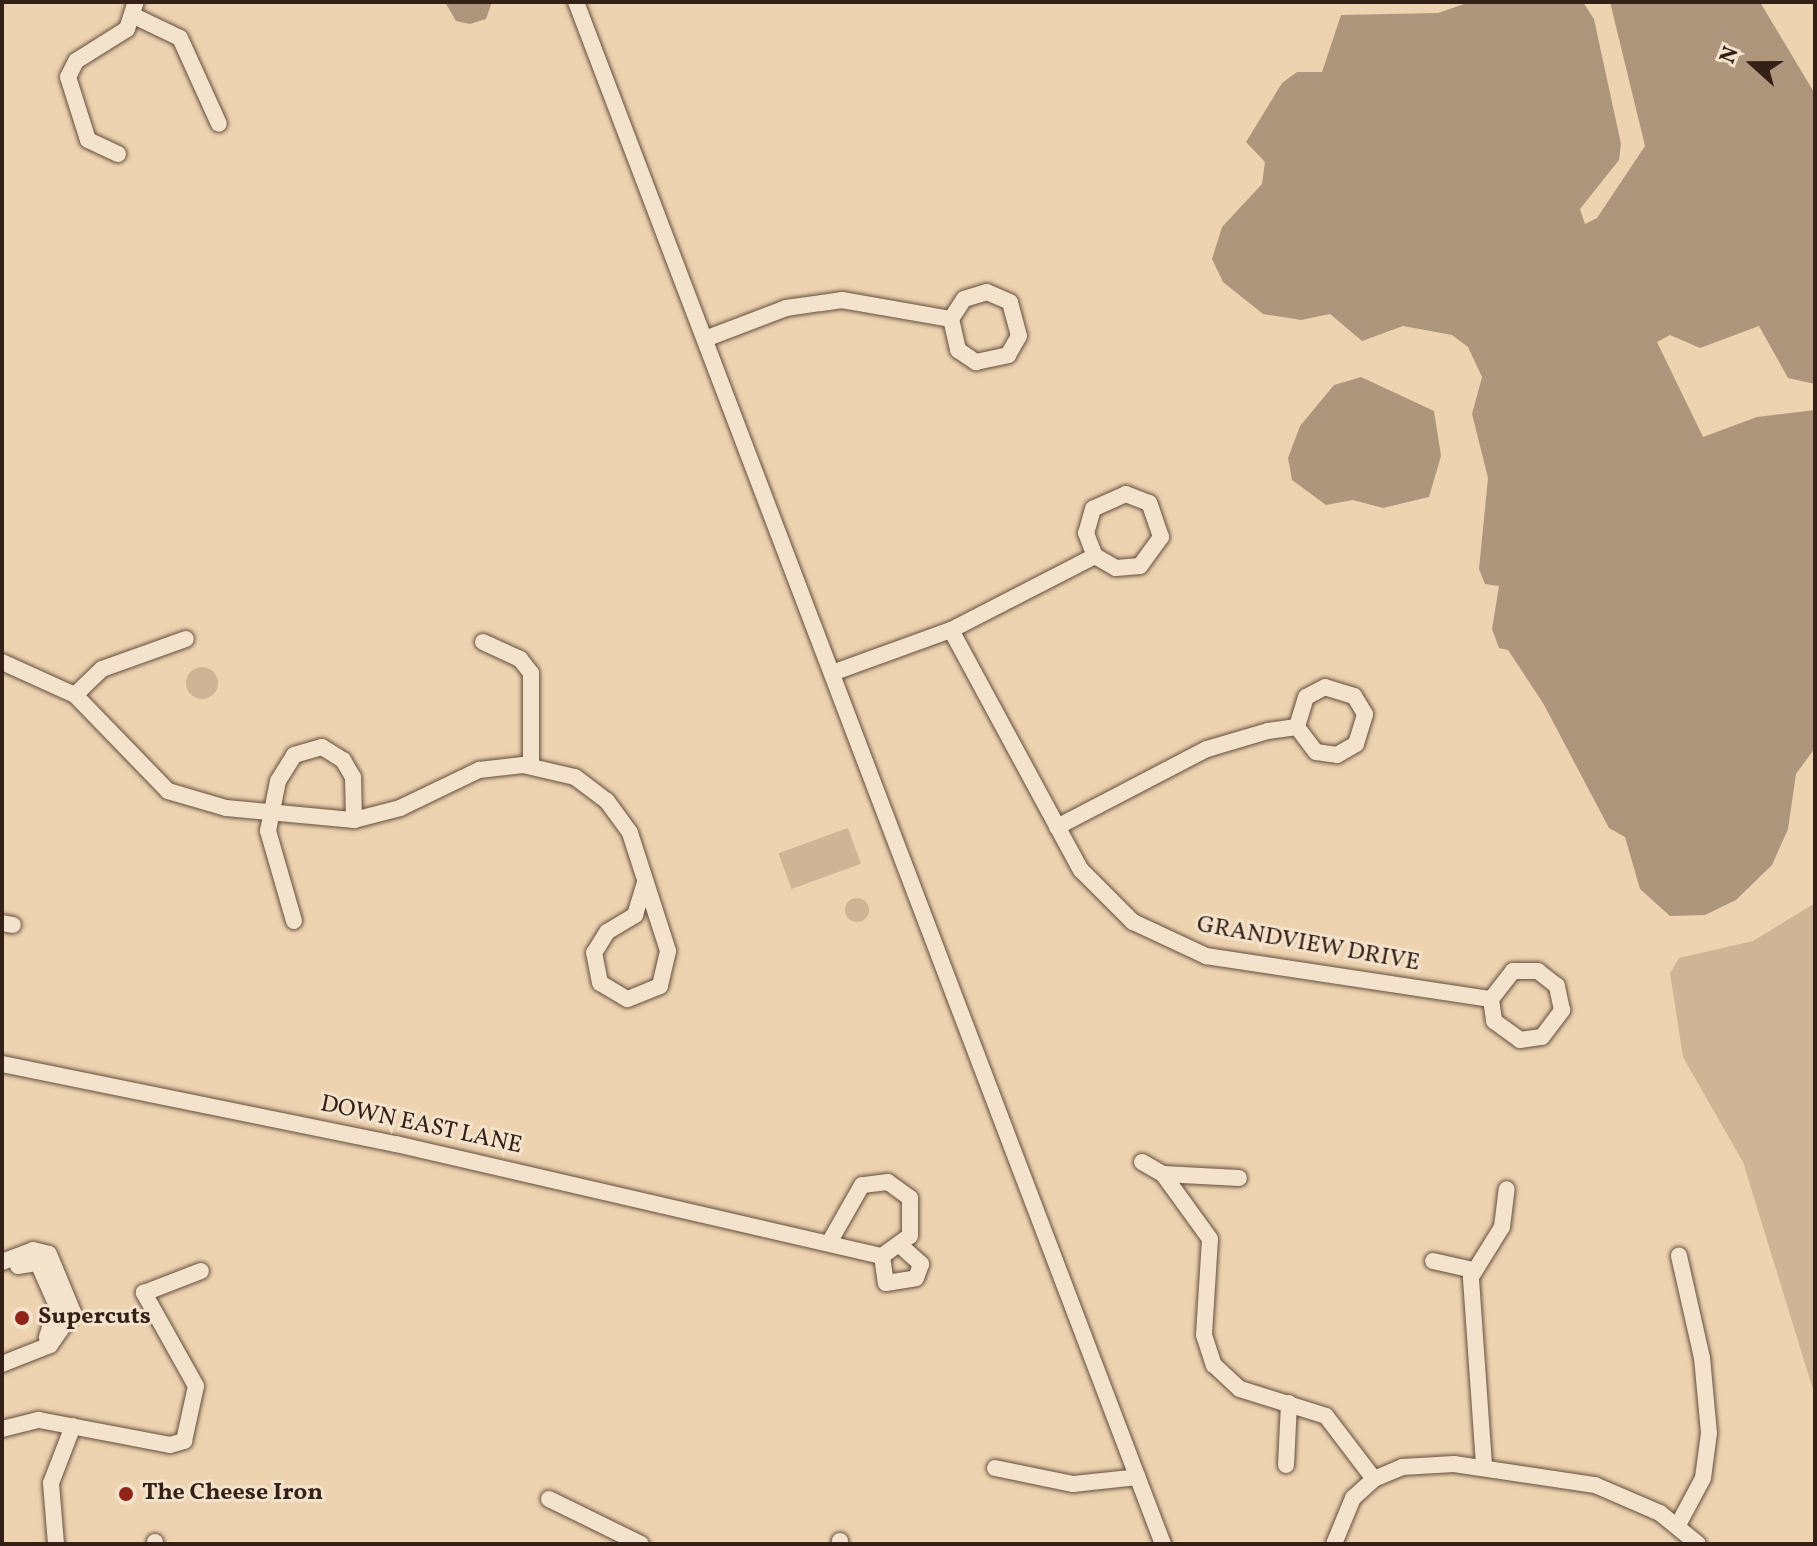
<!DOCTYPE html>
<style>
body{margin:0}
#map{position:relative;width:1817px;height:1546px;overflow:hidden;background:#edd3b0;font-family:Vollkorn,serif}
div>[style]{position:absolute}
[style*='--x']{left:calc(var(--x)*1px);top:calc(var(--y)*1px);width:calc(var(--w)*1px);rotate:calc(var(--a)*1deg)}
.green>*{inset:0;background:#ceb596;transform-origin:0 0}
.round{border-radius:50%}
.water>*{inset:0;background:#ae967c}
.roads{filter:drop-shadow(0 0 2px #634d3d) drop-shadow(0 0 2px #634d3d)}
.minor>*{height:16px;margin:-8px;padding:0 8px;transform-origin:8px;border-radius:8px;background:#f3e2cc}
.dots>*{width:22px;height:22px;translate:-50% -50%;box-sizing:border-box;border:4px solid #f3e2cc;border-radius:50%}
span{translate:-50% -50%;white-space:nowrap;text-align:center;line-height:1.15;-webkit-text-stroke:6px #f3e2cc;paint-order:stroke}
.street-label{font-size:24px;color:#352017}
.poi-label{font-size:24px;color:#352017;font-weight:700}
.left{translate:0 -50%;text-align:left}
.frame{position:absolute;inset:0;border:4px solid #352017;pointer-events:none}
.north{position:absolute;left:1713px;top:24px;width:80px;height:80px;-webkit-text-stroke:6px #f3e2cc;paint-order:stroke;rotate:291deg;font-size:22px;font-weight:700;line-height:32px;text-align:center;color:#352017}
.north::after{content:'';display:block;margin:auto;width:28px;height:36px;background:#352017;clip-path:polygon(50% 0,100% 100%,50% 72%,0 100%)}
</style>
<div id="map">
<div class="green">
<div class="round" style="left:186px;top:667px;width:32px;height:32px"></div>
<div style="left:848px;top:828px;width:38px;height:74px;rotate:70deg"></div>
<div class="round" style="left:845px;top:898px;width:24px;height:24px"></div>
<div style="clip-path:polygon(1815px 903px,1815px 1396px,1743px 1162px,1683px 1057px,1670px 973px,1679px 958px,1753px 941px)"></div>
</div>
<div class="water">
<div style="clip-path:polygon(445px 2px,492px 2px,486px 19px,470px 24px,456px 21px)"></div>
<div style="clip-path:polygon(1470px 2px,1583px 2px,1594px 19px,1621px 144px,1619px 160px,1580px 209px,1585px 224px,1597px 218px,1645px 146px,1610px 2px,1760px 2px,1815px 94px,1815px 384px,1788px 378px,1759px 326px,1700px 348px,1670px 335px,1657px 342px,1703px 437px,1757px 417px,1815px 410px,1815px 748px,1796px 774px,1788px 829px,1772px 865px,1736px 900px,1705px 915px,1670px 916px,1640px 889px,1625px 837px,1609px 828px,1543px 703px,1508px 650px,1499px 648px,1492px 629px,1499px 586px,1485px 584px,1479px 569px,1488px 478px,1472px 414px,1482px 377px,1468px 347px,1452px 335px,1403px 326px,1362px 341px,1330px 314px,1301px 320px,1263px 314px,1223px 282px,1212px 259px,1222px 227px,1262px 184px,1265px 162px,1246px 142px,1282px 83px,1297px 72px,1322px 72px,1341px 15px,1438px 13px)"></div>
<div style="clip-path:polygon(1361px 377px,1434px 411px,1441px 456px,1429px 497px,1383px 508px,1353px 500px,1326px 505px,1292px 480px,1288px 458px,1300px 426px,1334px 385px)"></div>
</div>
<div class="roads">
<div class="minor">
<div style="--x:576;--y:2;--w:1650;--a:69.16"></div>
<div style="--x:134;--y:16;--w:51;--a:25.6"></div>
<div style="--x:180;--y:38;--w:94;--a:65.6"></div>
<div style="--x:118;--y:154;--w:33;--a:-155"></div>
<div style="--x:88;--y:140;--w:66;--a:-107.6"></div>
<div style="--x:68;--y:77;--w:18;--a:-63"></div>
<div style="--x:76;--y:61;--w:60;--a:-32.1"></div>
<div style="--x:127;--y:29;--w:28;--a:-72"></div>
<div style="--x:705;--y:339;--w:87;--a:-20.9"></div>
<div style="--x:786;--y:308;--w:57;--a:-8.1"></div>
<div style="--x:842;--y:300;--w:111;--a:9.9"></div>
<div style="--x:951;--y:319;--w:32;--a:77"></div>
<div style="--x:958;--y:350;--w:22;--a:34"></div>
<div style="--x:976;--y:362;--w:33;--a:-12"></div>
<div style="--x:1008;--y:355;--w:22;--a:-60"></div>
<div style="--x:1019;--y:336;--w:35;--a:-105"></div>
<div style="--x:1010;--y:302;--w:25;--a:-157"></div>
<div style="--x:987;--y:292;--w:24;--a:163"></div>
<div style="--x:964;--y:299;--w:24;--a:123"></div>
<div style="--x:951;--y:630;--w:273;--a:61.6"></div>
<div style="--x:1081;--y:870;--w:74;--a:45"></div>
<div style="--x:1133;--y:922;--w:81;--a:25"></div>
<div style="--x:1206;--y:956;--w:288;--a:8.6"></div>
<div style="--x:1491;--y:999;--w:22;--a:82"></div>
<div style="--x:1494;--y:1021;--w:32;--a:36"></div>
<div style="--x:1520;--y:1040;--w:22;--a:-8"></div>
<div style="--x:1542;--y:1037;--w:34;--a:-53"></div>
<div style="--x:1562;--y:1010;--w:25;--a:-102"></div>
<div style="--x:1557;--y:986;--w:24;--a:-142"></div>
<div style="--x:1538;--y:971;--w:25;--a:180"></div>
<div style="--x:1513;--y:971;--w:36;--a:128"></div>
<div style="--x:483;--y:642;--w:41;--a:24.7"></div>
<div style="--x:520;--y:659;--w:18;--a:52"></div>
<div style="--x:531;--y:673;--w:93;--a:90"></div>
<div style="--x:2;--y:662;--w:80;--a:24.3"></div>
<div style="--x:75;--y:695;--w:134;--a:45.9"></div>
<div style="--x:168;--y:791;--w:60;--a:16.3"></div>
<div style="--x:226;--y:808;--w:129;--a:5.4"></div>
<div style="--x:354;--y:820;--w:48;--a:-14.6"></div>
<div style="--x:400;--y:808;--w:88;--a:-25.7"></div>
<div style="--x:479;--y:770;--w:44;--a:-6.5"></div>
<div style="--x:523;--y:765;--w:53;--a:13"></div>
<div style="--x:575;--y:777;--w:40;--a:37"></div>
<div style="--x:607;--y:801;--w:39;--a:54"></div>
<div style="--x:630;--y:833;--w:124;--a:72.1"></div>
<div style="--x:668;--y:951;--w:36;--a:103"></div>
<div style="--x:660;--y:986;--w:35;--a:158"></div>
<div style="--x:627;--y:999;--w:31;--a:-149"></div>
<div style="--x:600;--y:983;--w:31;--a:-101"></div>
<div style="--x:594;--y:953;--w:25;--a:-58"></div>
<div style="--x:607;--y:932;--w:33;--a:-31"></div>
<div style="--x:635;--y:915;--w:34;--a:-73"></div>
<div style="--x:832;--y:673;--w:127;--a:-19.9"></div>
<div style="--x:951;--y:630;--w:162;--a:-27.2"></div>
<div style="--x:1095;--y:556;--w:24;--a:30"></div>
<div style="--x:1116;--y:568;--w:24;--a:-5"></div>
<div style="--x:1140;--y:566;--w:36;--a:-54"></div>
<div style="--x:1161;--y:537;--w:36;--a:-109"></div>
<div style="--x:1149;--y:503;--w:25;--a:-159"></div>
<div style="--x:1126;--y:494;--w:36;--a:156"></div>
<div style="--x:1093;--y:509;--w:25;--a:106"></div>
<div style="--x:1086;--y:533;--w:25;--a:69"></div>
<div style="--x:75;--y:695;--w:37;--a:-44"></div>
<div style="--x:102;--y:669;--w:89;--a:-19.7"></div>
<div style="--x:1057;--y:827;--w:169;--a:-27.5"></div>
<div style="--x:1207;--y:749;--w:64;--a:-16.4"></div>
<div style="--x:1268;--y:731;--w:29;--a:-8"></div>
<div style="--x:1297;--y:727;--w:31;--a:53"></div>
<div style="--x:1316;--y:752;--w:21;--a:8"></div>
<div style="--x:1337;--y:755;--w:22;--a:-30"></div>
<div style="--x:1356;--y:744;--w:31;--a:-73"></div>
<div style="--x:1365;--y:714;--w:21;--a:-121"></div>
<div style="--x:1354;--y:696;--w:30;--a:-163"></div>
<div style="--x:1325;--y:687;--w:21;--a:152"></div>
<div style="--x:1306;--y:697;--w:31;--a:107"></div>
<div style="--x:294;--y:921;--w:94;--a:-106.1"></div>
<div style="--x:268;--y:831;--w:51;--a:-78.7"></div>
<div style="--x:278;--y:781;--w:31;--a:-58"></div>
<div style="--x:294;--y:755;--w:29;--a:-16"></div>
<div style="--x:322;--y:747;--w:25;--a:32"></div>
<div style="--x:343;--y:760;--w:20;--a:60"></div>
<div style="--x:353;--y:777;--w:43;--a:88.7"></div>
<div style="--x:2;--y:923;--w:11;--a:10"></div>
<div style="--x:2;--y:1064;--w:402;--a:11.5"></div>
<div style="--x:396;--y:1144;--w:499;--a:13"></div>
<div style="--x:882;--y:1256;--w:34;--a:-36"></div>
<div style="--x:910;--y:1236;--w:38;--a:-90"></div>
<div style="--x:910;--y:1198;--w:27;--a:-144"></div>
<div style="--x:888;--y:1182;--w:26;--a:173"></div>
<div style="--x:862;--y:1185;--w:64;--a:119.7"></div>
<div style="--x:1142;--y:1162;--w:24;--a:30"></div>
<div style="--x:1163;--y:1174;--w:76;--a:3"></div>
<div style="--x:1163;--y:1174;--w:80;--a:54.1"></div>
<div style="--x:1210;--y:1239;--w:96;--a:93.6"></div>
<div style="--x:1204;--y:1335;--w:32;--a:72"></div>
<div style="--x:1214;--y:1365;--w:35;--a:43"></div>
<div style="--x:1240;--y:1389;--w:90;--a:17.4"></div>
<div style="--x:1326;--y:1416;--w:79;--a:52.7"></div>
<div style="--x:882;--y:1256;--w:27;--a:82"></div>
<div style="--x:886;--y:1283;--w:30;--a:-9"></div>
<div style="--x:916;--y:1278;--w:15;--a:-70"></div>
<div style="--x:921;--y:1264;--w:25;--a:-138"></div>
<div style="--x:1433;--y:1261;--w:41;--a:12.7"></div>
<div style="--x:2;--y:1262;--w:33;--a:-21"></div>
<div style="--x:33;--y:1250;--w:16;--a:14"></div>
<div style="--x:49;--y:1254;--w:63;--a:67.5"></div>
<div style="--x:73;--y:1312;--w:40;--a:124.9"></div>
<div style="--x:50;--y:1345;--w:52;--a:158.4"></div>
<div style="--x:18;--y:1266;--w:20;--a:-9"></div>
<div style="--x:38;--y:1263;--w:47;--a:66.2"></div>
<div style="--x:57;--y:1306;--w:33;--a:108"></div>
<div style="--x:2;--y:1429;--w:38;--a:-14"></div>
<div style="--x:39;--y:1420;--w:133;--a:10.8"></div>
<div style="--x:170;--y:1445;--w:15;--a:-16"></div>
<div style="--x:184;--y:1441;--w:56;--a:-77.7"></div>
<div style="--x:196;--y:1386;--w:107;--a:-119.2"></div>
<div style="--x:144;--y:1293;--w:61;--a:-21.1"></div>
<div style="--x:1286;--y:1465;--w:62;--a:-87.2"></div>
<div style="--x:1484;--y:1465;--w:188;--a:-94"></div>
<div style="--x:1471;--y:1277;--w:59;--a:-58.2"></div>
<div style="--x:1502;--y:1227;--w:38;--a:-83"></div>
<div style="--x:995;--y:1468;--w:80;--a:11.6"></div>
<div style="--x:1073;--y:1484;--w:65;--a:-6.1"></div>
<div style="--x:549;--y:1499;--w:102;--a:26.1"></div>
<div style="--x:1678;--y:1525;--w:53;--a:-62"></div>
<div style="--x:1703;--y:1478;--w:45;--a:-82.4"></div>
<div style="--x:1709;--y:1433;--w:75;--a:-95.3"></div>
<div style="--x:1702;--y:1358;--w:105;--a:-102.7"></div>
<div style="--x:840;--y:1541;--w:3;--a:90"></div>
<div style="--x:56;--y:1544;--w:61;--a:-94.7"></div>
<div style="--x:51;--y:1483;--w:61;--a:-68.9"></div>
<div style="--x:155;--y:1544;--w:2;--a:-90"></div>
<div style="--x:1334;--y:1544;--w:50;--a:-67.6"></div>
<div style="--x:1353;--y:1498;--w:28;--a:-42"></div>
<div style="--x:1374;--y:1479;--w:30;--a:-23"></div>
<div style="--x:1402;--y:1467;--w:52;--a:-3.3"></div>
<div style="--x:1454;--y:1464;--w:143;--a:8.5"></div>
<div style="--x:1595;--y:1485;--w:71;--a:23.3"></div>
<div style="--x:1660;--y:1513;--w:49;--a:39.2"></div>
</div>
</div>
<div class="dots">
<div style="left:22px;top:1318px;background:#8f2418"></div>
<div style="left:126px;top:1494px;background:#8f2418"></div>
</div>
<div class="street-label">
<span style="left:1308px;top:945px;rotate:10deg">GRANDVIEW DRIVE</span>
<span style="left:421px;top:1126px;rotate:12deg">DOWN EAST LANE</span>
</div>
<div class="poi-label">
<span class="left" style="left:38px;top:1318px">Supercuts</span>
<span class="left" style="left:142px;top:1494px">The Cheese Iron</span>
</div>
<div class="frame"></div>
<div class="north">N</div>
</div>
